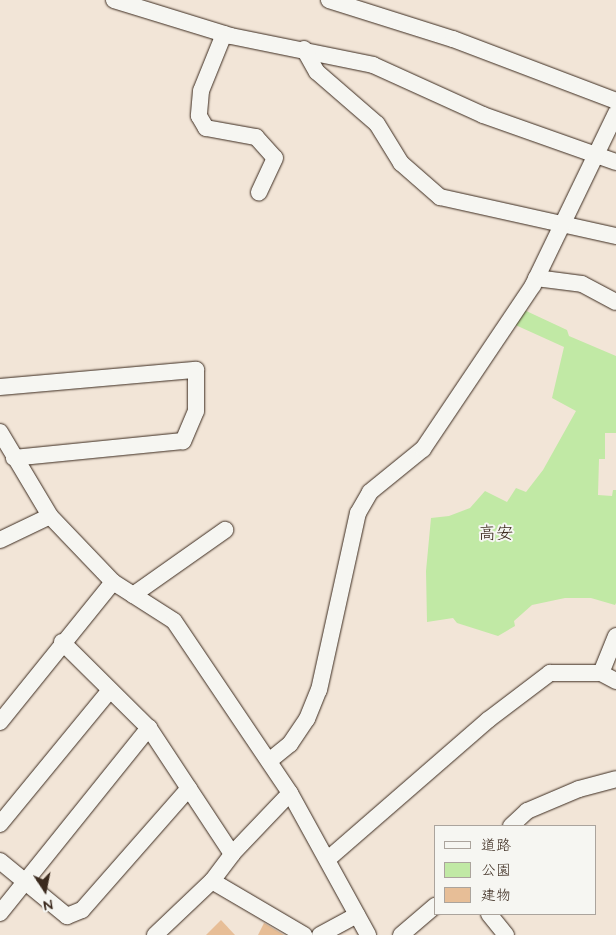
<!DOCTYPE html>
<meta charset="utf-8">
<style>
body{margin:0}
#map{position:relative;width:616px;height:935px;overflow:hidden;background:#f2e5d7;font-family:"Architects Daughter","Klee One",sans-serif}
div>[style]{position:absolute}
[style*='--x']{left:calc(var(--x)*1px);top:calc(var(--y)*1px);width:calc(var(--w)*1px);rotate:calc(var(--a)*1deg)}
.green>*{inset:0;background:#c1e9a5}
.building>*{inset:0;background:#e7be97}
.roads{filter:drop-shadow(0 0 1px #3b2a1e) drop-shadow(0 0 1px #3b2a1e)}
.minor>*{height:16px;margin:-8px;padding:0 8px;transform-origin:8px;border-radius:8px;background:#f6f6f2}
span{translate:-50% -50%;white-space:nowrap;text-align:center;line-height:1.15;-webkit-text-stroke:4px #f6f6f2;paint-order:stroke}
.quarter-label{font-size:18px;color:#3b2a1e}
.legend{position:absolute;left:434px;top:825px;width:162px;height:90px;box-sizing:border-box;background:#f6f6f2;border:1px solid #aba49d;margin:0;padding:6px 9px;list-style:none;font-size:15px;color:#3b2a1e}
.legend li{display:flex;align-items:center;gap:10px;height:25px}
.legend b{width:25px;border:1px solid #aba49d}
.north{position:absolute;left:20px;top:865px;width:50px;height:50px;-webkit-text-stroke:4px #f6f6f2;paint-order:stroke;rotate:169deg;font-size:14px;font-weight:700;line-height:20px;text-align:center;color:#3b2a1e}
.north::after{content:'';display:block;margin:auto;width:18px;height:22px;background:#3b2a1e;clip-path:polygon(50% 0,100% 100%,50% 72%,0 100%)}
</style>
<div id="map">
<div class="green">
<div style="clip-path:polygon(522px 309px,567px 330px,569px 336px,616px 356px,616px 433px,605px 433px,605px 459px,599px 459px,598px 495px,612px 496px,613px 490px,616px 490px,616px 603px,615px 605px,591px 598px,565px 598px,532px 605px,514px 621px,515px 626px,498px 636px,457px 623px,453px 618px,427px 622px,426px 571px,431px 518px,449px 516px,470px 508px,485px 491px,507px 502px,516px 488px,526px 492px,543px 470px,576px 411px,552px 398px,564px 347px,511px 323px)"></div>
</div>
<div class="building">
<div style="clip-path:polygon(221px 920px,235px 935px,206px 935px)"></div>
<div style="clip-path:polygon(264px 923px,284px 935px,258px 935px)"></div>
</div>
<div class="roads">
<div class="minor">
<div style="--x:114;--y:0;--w:122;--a:17.1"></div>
<div style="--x:231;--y:36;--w:145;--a:11.5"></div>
<div style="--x:373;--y:65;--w:121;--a:24.4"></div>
<div style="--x:483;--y:115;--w:141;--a:19.5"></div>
<div style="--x:329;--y:0;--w:130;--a:17.5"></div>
<div style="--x:453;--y:39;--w:174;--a:20.8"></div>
<div style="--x:224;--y:34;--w:61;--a:112"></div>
<div style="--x:201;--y:91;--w:25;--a:95"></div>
<div style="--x:199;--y:116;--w:14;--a:60"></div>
<div style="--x:206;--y:128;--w:51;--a:10.2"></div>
<div style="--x:256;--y:137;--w:28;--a:48"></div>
<div style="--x:275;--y:158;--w:38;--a:115"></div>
<div style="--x:304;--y:49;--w:26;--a:61"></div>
<div style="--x:317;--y:72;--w:79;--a:40.9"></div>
<div style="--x:377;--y:124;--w:46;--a:58.4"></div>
<div style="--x:401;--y:163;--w:52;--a:41.1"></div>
<div style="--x:440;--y:197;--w:180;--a:12.5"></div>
<div style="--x:536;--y:278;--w:46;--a:7.4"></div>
<div style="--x:582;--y:284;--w:38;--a:28"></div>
<div style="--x:0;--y:387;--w:197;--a:-5"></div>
<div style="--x:196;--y:370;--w:41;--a:90"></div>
<div style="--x:196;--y:411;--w:33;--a:113"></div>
<div style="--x:183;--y:441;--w:170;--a:174.3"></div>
<div style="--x:0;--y:432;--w:98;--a:59.2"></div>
<div style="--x:50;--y:516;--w:91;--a:46.3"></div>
<div style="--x:113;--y:582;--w:72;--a:32.6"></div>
<div style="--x:174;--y:621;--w:207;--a:56"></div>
<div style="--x:290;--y:793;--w:162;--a:61.2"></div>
<div style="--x:0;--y:540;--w:55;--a:-25.6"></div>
<div style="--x:133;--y:595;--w:113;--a:-35.2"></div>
<div style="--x:616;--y:636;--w:40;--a:112"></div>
<div style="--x:601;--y:673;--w:17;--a:28"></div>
<div style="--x:62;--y:642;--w:122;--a:44.7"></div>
<div style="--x:149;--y:728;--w:151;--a:56.6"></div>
<div style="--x:0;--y:722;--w:180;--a:-51.1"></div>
<div style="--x:269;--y:761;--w:27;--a:-39"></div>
<div style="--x:290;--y:744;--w:30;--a:-56"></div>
<div style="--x:307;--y:719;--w:31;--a:-68"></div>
<div style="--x:319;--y:690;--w:181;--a:-77.6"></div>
<div style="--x:358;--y:513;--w:24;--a:-60"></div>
<div style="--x:370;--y:492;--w:68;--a:-39.1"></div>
<div style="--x:423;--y:449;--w:197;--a:-56.1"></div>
<div style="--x:533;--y:285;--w:191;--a:-64.2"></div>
<div style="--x:0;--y:824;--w:173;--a:-50.6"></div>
<div style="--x:511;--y:826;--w:22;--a:-43"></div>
<div style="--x:527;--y:811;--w:56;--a:-22.9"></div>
<div style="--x:579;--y:789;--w:38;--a:-15"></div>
<div style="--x:328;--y:859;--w:212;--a:-41"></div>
<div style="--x:488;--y:720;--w:78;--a:-37.2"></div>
<div style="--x:550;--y:673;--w:51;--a:0"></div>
<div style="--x:0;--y:861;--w:87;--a:39.4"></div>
<div style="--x:67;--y:916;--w:16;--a:-22"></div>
<div style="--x:82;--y:910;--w:162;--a:-48.7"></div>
<div style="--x:212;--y:881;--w:107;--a:30.4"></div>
<div style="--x:0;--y:913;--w:238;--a:-51.2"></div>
<div style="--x:489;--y:914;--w:27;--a:51"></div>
<div style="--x:155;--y:935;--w:79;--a:-43.5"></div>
<div style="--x:212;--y:881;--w:34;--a:-53"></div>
<div style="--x:232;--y:854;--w:84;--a:-46.4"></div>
<div style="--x:320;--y:935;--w:42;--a:-28.4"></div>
<div style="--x:401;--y:935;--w:45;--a:-40.5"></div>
</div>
</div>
<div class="quarter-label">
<span style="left:496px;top:534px">高安</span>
</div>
<ul class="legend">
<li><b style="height:6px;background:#f6f6f2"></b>道路</li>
<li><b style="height:14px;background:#c1e9a5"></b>公園</li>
<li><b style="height:14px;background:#e7be97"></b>建物</li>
</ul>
<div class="north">N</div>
</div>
